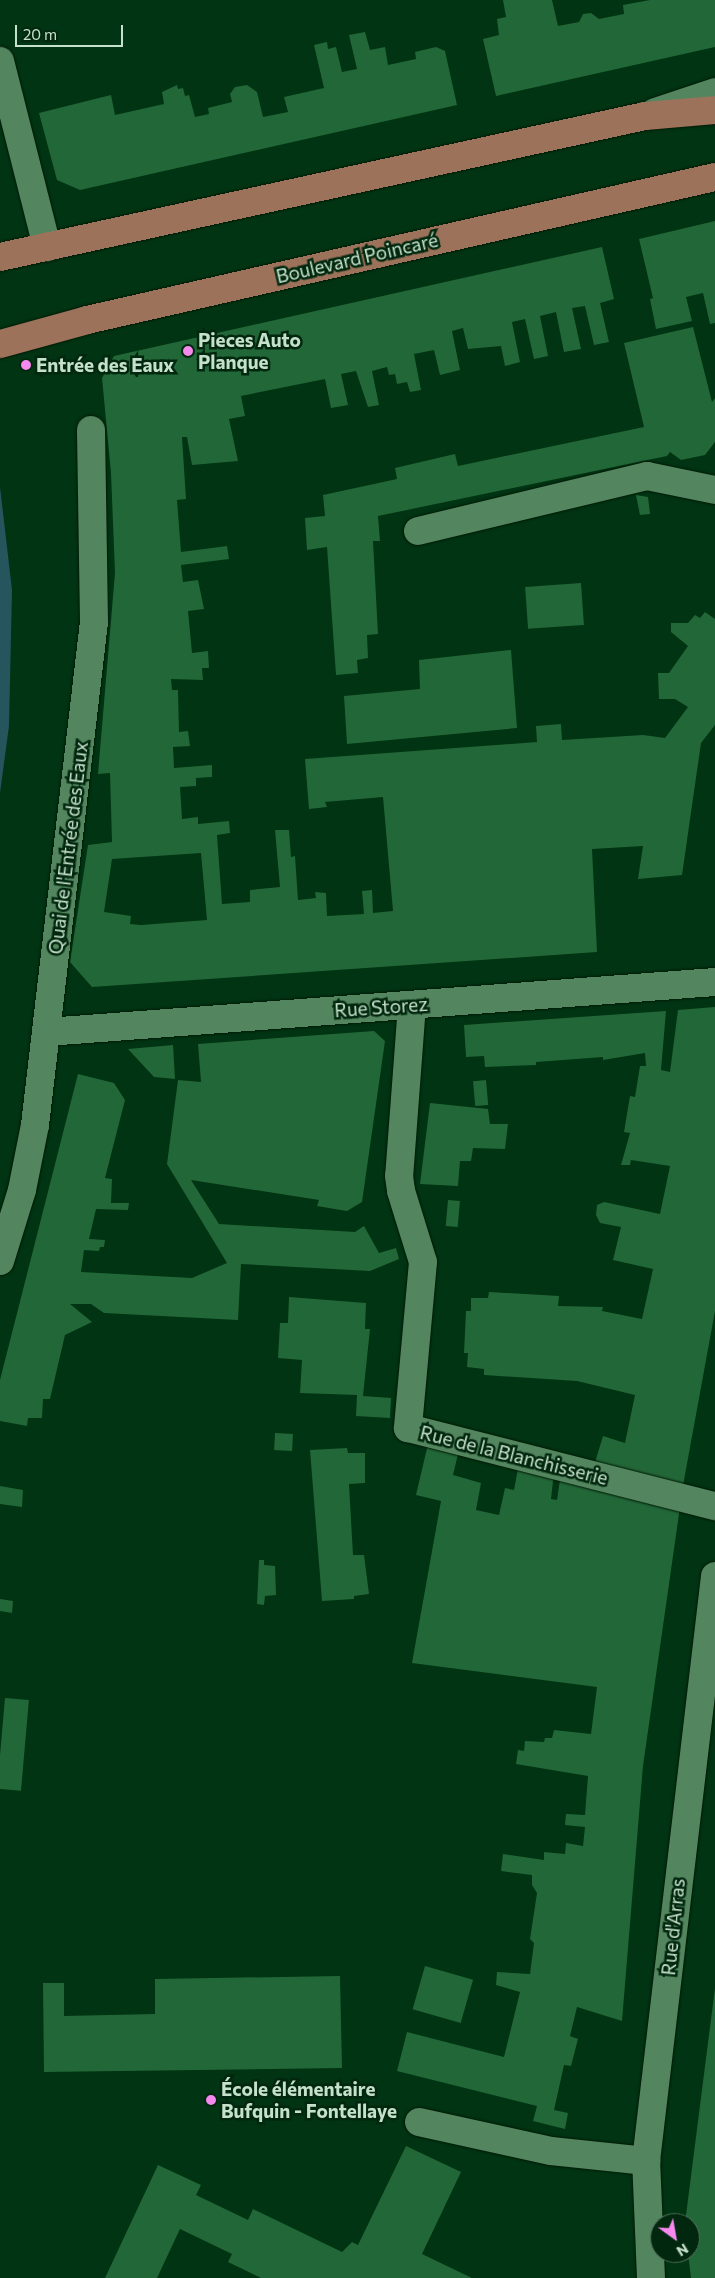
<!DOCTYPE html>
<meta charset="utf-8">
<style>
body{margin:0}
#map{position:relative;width:715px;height:2278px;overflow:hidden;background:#003412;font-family:Commissioner,sans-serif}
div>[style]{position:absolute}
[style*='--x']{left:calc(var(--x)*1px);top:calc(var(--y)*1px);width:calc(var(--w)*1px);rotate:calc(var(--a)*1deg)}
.water>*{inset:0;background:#26555d}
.building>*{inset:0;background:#226737;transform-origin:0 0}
.roads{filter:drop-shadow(0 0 1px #011806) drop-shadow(0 0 1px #011806)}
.minor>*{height:28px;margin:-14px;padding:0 14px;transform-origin:14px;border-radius:14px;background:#53855e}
.major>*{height:28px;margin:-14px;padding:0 14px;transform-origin:14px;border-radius:14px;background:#9d725a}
.dots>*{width:14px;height:14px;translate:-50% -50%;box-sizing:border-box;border:2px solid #01280e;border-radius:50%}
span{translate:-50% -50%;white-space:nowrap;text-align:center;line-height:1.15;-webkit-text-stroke:5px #01280e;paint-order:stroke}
.street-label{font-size:19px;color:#c6e1cb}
.poi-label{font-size:19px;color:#c6e1cb;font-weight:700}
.left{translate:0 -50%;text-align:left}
.north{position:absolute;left:650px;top:2213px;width:50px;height:50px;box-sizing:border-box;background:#01280e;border:1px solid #50725a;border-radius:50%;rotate:148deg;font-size:14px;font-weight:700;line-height:20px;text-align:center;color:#c6e1cb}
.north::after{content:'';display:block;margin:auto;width:18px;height:22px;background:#f689ed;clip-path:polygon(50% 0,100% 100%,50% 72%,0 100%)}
.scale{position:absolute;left:15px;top:25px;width:108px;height:22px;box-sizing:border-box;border:2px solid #c6e1cb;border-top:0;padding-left:6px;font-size:15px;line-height:18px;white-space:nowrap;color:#c6e1cb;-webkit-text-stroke:4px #01280e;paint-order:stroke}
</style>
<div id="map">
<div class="water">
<div style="clip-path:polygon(0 487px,12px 590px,9px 726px,0 793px)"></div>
</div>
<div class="building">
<div style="clip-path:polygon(503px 0,552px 0,558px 26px,579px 22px,583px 14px,591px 13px,599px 19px,624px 14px,623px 5px,650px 0,715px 0,715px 47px,496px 96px,483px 39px,499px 35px,497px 19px,506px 17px)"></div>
<div style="clip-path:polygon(365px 32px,370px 50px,385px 47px,388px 65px,416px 59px,415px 52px,436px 47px,445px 51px,457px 105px,80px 190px,57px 180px,39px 113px,111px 95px,115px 115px,164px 104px,162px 92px,177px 85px,178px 89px,183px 88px,185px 96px,189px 95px,195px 117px,209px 114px,208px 108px,232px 102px,230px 94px,235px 87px,247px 85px,257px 92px,263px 117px,288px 112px,284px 97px,324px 88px,314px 45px,327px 42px,328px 49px,336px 47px,342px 72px,357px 69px,349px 35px)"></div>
<div style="clip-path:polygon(715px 221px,715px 323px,710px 324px,703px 293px,686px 297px,692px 321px,656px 329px,650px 299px,653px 298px,639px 239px)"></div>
<div style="clip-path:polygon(evenodd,602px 247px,614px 299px,600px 303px,609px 342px,594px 345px,585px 306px,572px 308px,581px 349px,564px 352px,556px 312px,540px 316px,548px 356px,534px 359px,525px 319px,512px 322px,520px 362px,505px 366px,501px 346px,468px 349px,463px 328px,452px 331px,460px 370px,440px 375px,434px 350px,414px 354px,421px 390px,410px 392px,407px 382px,397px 384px,395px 374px,389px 375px,387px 367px,372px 371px,379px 405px,368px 407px,356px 371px,341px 374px,348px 405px,331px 408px,325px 379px,241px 396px,245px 416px,229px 419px,238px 461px,192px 465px,187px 437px,182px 437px,186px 499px,177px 500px,181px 552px,227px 546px,229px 559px,181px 565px,183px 582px,198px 580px,204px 609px,188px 611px,192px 653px,208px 651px,209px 668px,202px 668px,203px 680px,171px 679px,172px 690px,178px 690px,179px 732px,188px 731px,190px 746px,173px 747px,174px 768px,212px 765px,212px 777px,196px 778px,196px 786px,180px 787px,181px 802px,182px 819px,198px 817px,198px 824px,229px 821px,230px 833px,217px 835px,222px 904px,250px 902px,250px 890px,280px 887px,275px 830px,289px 830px,291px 857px,295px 856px,298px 900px,316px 898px,315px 892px,326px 893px,327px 916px,364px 914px,362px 891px,372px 890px,373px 913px,393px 911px,383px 797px,325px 802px,327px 807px,309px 809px,305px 759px,537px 742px,536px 726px,561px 724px,562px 740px,643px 735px,665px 738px,688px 707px,675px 699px,659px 699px,658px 673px,669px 673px,688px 646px,671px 632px,671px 623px,688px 623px,695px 615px,700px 618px,705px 612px,715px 619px,715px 725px,701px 743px,682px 875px,638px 879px,643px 846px,592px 849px,597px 952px,92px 987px,70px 962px,88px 845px,112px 842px,110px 773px,98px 774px,115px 573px,111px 473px,102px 378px,114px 356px,602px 247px,201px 853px,207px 920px,141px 925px,130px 924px,131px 916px,104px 912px,112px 859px,201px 853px)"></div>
<div style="clip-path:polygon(693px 327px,712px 402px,715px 398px,715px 442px,705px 455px,681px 460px,670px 452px,667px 456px,378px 516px,380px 541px,373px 541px,378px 634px,367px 635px,368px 658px,357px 660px,358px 673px,336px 675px,327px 547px,307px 550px,305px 518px,325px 516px,323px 495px,397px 479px,395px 468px,455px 454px,458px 466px,644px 427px,624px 343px)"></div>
<div style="clip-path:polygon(636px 495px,648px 497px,650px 514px,640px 515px)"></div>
<div style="left:581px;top:583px;width:42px;height:56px;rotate:86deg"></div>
<div style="clip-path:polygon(511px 650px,517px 728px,347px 744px,344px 696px,420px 689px,419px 660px)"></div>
<div style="clip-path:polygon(715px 1007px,715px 1311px,682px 1491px,593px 1469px,603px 1436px,625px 1443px,635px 1395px,577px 1381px,484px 1375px,484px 1369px,467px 1367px,468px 1353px,464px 1353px,466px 1311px,471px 1311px,471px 1298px,488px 1298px,489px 1292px,559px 1296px,558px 1306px,603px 1307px,602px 1311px,642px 1319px,653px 1269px,613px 1260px,621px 1227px,600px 1223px,596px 1215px,597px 1205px,604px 1202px,660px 1214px,670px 1166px,631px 1160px,630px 1165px,621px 1165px,630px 1133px,624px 1132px,630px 1096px,635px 1097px,640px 1066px,646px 1066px,645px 1053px,603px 1060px,603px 1057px,536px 1062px,536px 1065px,485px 1067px,484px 1056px,466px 1057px,464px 1025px,666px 1011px,661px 1070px,670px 1072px,678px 1010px)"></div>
<div style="clip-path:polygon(374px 1031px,385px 1041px,362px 1202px,347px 1211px,317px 1206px,319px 1200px,191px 1180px,219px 1224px,355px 1232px,364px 1226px,379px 1253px,396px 1248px,399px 1259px,370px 1271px,241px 1264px,238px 1320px,104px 1313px,91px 1304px,70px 1304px,92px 1322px,65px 1335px,50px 1399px,43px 1399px,42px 1418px,28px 1418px,27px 1426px,0 1421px,0 1380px,78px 1074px,114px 1083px,125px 1100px,105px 1178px,112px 1179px,111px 1203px,129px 1203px,128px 1210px,96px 1209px,89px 1239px,105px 1240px,104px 1247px,100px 1247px,99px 1251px,84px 1250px,81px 1272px,192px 1278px,227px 1263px,167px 1164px,178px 1080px,201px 1082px,198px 1044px)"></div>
<div style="clip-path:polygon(173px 1045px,175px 1079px,154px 1077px,128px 1049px)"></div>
<div style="left:486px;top:1080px;width:25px;height:13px;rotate:85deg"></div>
<div style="clip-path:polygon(430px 1103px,488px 1109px,490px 1124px,508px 1124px,505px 1149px,473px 1148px,471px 1161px,460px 1161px,458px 1186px,420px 1184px)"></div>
<div style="left:448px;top:1200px;width:12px;height:26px;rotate:5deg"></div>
<div style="clip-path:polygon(289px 1297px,366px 1303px,365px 1329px,370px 1329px,363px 1396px,391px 1398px,390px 1418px,356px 1416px,357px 1395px,300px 1393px,302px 1360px,278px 1358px,280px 1323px,288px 1323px)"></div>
<div style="left:275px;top:1433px;width:18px;height:17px;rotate:3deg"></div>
<div style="clip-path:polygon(428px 1444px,459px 1450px,453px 1475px,481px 1483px,476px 1510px,499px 1515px,505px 1488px,514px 1490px,519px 1463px,554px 1472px,551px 1499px,557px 1500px,561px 1473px,681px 1500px,643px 1766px,622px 2021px,577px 2007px,570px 2036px,578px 2039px,571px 2066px,564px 2065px,554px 2110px,568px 2113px,565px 2129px,533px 2121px,537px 2106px,397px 2071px,407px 2032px,504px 2057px,520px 1992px,496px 1985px,497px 1972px,530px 1974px,534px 1943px,530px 1939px,537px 1893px,532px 1885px,532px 1875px,501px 1871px,503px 1854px,544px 1860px,544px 1852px,565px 1854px,566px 1843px,583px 1846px,585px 1827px,565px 1825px,566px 1814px,585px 1815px,588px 1776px,516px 1764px,518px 1750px,524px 1751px,525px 1741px,544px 1742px,545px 1738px,552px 1738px,554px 1730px,591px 1734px,597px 1687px,412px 1663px,441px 1501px,416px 1495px)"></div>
<div style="clip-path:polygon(347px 1448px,348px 1453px,365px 1453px,365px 1483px,349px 1484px,353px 1555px,364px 1555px,369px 1594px,354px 1596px,354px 1599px,322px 1601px,310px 1450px)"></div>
<div style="clip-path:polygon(0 1486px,23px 1490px,22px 1507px,0 1504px)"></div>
<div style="clip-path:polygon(259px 1560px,264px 1560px,264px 1565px,275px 1566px,276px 1595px,265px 1596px,264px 1605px,257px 1604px)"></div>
<div style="clip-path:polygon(0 1599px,13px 1601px,12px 1613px,0 1611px)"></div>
<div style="left:5px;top:1698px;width:24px;height:91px;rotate:5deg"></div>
<div style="left:425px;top:1966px;width:50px;height:45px;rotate:16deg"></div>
<div style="clip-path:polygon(340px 1976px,342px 2068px,44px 2072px,43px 1983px,64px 1983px,64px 2016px,155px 2014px,155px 1979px)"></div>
<div style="clip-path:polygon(715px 1988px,715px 2278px,691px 2278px,688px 2253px,690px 2223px,685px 2223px)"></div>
<div style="clip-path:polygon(406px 2146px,461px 2172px,422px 2254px,472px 2278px,261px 2278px,228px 2262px,232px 2254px,180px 2229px,157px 2278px,105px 2278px,158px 2165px,201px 2185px,196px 2195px,248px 2220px,253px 2209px,342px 2252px,352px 2242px,358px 2245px)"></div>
</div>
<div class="roads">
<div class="minor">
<div style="--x:0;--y:61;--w:192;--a:75.8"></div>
<div style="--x:655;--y:112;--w:63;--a:-18.4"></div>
<div style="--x:418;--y:531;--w:236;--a:-13.5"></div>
<div style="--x:647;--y:476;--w:69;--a:11.6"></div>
<div style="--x:412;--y:1005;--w:171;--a:94.3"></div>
<div style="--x:399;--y:1176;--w:15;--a:82"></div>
<div style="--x:401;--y:1191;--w:74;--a:72.8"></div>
<div style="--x:423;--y:1262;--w:167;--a:95.2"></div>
<div style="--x:408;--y:1428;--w:317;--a:14.3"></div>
<div style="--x:47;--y:1032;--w:670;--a:-4.28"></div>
<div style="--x:0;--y:1261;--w:74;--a:-72.8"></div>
<div style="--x:22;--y:1190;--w:66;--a:-78.7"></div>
<div style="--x:35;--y:1125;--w:506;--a:-83.31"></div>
<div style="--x:94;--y:622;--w:192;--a:-90.9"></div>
<div style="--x:419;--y:2122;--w:135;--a:12.4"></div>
<div style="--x:551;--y:2151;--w:96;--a:6"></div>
<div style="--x:651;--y:2278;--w:117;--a:-92.4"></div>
<div style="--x:646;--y:2161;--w:589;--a:-83.27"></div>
</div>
<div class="major">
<div style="--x:0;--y:257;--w:660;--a:-12.33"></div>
<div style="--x:645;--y:116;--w:70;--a:-4.9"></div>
<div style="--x:0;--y:344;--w:90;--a:-15.4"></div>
<div style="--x:87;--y:320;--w:644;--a:-12.83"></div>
</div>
</div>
<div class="dots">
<div style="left:188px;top:351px;background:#f689ed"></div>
<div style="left:26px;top:365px;background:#f689ed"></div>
<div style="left:211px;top:2100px;background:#f689ed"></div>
</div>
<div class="street-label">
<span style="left:357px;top:258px;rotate:-13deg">Boulevard Poincaré</span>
<span style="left:68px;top:848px;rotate:-83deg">Quai de l'Entrée des Eaux</span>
<span style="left:381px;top:1007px;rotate:-4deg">Rue Storez</span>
<span style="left:514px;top:1455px;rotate:14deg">Rue de la Blanchisserie</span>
<span style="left:673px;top:1927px;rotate:-84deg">Rue d'Arras</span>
</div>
<div class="poi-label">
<span class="left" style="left:198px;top:351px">Pieces Auto<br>Planque</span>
<span class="left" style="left:36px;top:365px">Entrée des Eaux</span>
<span class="left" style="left:221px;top:2100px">École élémentaire<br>Bufquin - Fontellaye</span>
</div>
<div class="north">N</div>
<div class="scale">20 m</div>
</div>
